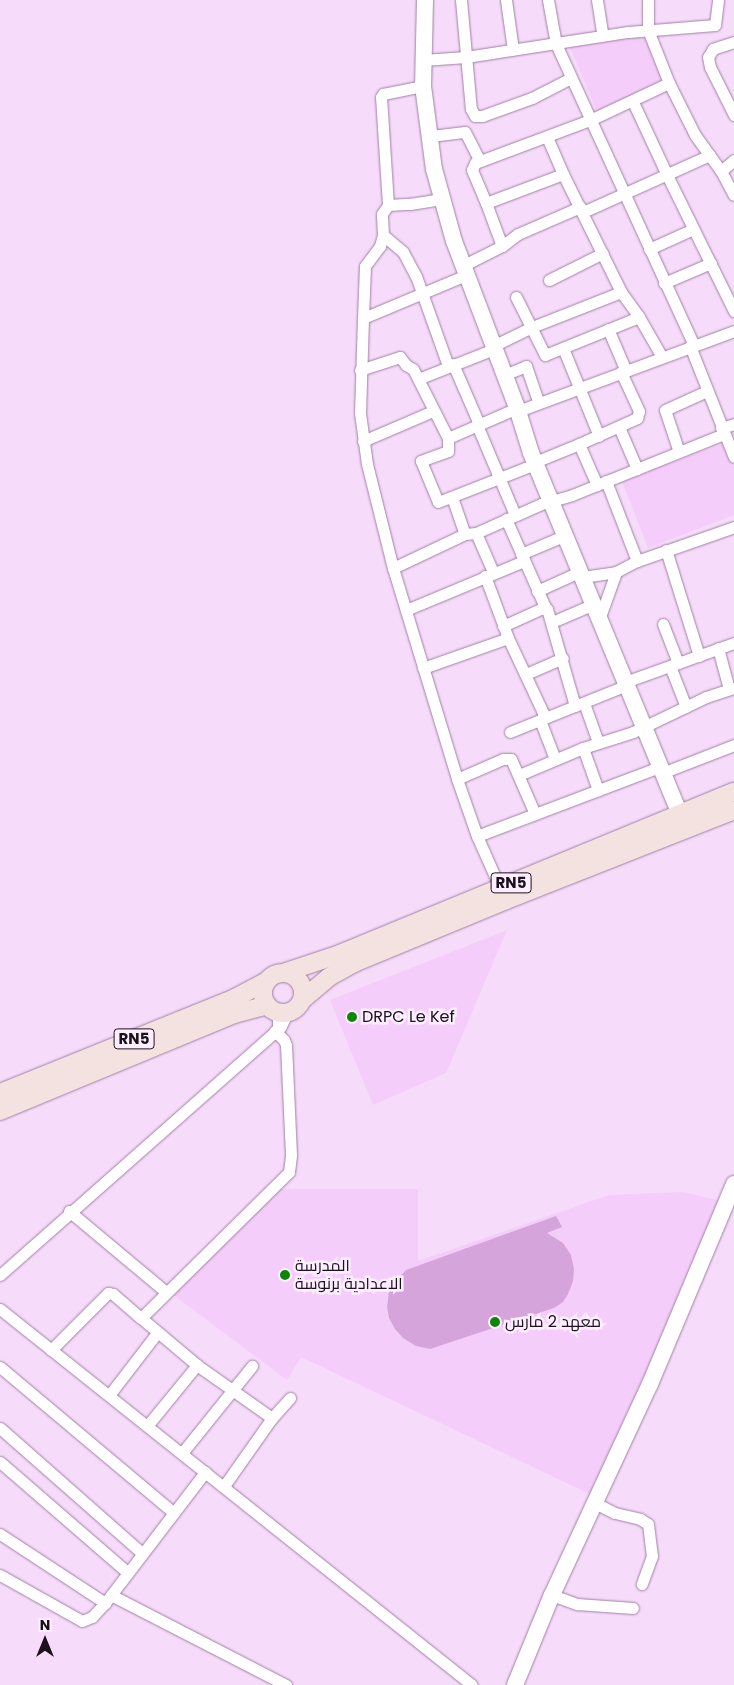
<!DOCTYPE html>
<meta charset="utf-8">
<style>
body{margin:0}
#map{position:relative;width:734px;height:1685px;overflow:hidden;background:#f7dbfb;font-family:Poppins,Cairo,sans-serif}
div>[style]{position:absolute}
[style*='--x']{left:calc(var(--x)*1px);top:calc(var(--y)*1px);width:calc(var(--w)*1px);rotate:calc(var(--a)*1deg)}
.built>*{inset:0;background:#f5cdfa}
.green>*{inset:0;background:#d4a4db}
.roads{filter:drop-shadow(0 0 1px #a080a4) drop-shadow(0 0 1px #a080a4)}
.street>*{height:11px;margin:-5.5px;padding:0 5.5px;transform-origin:5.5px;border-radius:5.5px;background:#fff}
.secondary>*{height:16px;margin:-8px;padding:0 8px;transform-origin:8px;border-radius:8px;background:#fff}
.primary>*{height:18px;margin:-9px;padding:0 9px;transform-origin:9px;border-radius:9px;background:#f4e2e1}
.primary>.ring{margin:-9px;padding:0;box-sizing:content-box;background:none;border:18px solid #f4e2e1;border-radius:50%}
.dots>*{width:14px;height:14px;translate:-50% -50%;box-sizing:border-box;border:2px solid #fceefe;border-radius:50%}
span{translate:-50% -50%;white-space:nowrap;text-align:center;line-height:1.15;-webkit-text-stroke:5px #fceefe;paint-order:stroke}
.shield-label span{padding:1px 4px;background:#fceefe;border:1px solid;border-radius:4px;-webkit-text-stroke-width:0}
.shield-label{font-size:15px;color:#1c101d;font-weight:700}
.poi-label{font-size:16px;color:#1c101d}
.left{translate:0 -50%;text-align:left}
.north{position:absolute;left:20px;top:1615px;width:50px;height:50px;-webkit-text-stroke:4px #fceefe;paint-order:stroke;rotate:0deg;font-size:14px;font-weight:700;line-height:20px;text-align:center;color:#1c101d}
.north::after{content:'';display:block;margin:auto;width:18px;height:22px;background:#1c101d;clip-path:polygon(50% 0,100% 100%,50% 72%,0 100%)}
</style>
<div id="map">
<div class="built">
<div style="clip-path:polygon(648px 35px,668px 79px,597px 112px,570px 47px)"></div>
<div style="clip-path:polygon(727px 442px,734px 459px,734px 515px,648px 548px,622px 481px)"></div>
<div style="clip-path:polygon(507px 930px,446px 1073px,373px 1105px,330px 1000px)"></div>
<div style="clip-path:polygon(280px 1189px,418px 1189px,418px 1261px,609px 1195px,683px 1192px,721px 1201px,592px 1495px,301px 1357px,287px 1380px,171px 1293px)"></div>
</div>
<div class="green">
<div style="clip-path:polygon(556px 1216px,562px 1227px,547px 1233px,563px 1243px,571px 1255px,574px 1269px,573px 1281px,568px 1294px,563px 1302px,554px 1308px,430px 1349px,416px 1346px,403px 1338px,395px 1329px,389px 1318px,387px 1307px,389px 1292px,397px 1280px,406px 1270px)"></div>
</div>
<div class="roads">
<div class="street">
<div style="--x:461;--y:0;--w:109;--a:84.8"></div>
<div style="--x:471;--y:109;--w:8;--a:60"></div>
<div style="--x:475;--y:116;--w:7;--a:0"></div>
<div style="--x:482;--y:116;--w:53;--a:-19.8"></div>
<div style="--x:532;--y:98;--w:44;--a:-27.1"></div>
<div style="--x:506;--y:0;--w:50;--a:82"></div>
<div style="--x:548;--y:0;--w:45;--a:79.7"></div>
<div style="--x:556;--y:44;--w:331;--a:65.4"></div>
<div style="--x:597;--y:0;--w:36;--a:81"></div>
<div style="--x:648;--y:0;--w:30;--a:90"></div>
<div style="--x:648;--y:30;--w:57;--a:68.4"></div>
<div style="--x:669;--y:83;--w:58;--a:63.4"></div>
<div style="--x:695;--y:135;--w:44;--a:54.2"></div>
<div style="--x:721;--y:171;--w:27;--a:62"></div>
<div style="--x:734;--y:42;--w:22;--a:162"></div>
<div style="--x:713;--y:49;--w:9;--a:122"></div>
<div style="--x:708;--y:57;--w:10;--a:79"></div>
<div style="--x:710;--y:67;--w:54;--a:63.4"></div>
<div style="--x:423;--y:60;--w:43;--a:-4"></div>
<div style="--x:466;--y:57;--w:164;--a:-8.8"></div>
<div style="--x:628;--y:32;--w:87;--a:-4.6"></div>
<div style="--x:715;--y:25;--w:25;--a:-83"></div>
<div style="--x:633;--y:102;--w:81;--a:65"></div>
<div style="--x:667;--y:175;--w:152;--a:63.8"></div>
<div style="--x:431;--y:136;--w:34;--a:-7"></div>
<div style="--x:465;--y:132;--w:31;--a:63"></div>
<div style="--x:547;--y:137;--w:40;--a:66.6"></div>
<div style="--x:563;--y:174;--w:131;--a:63.8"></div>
<div style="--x:621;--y:292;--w:31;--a:54"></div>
<div style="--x:639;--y:317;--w:46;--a:60.1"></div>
<div style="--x:721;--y:171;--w:17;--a:-40"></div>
<div style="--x:486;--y:203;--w:36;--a:-113"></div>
<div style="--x:472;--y:170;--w:8;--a:-67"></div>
<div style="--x:475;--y:163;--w:123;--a:-20.5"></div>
<div style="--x:590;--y:120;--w:87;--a:-25.1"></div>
<div style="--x:388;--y:205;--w:22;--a:-3"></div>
<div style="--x:410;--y:204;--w:32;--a:-9"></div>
<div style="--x:583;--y:212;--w:139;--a:-24.2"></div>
<div style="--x:383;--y:235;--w:26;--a:40"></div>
<div style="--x:403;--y:252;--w:27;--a:62"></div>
<div style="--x:416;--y:276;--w:96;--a:70.4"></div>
<div style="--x:502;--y:246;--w:46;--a:-110.4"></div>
<div style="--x:486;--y:203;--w:82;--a:-20.6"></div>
<div style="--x:649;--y:249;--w:48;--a:-24.4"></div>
<div style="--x:462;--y:266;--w:45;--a:-26.6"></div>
<div style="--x:502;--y:246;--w:20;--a:-37"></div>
<div style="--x:518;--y:234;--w:68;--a:-23.5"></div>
<div style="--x:466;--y:275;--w:112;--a:157.3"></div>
<div style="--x:363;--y:318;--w:95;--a:91.8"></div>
<div style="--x:360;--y:413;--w:51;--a:82.2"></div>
<div style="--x:367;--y:464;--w:107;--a:76"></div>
<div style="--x:393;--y:568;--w:220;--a:73.1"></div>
<div style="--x:457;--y:779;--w:60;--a:70.7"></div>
<div style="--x:477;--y:836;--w:57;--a:66.1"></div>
<div style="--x:549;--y:280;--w:60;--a:-26.6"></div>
<div style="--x:664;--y:283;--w:51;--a:-23.1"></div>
<div style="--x:516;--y:297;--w:65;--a:63.4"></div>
<div style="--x:545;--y:355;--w:101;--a:-22"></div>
<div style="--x:363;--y:318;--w:52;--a:-87.8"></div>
<div style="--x:365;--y:266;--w:25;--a:-53"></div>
<div style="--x:380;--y:246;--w:11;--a:-75"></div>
<div style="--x:383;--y:235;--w:21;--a:-93"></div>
<div style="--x:382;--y:214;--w:11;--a:-56"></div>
<div style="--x:388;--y:205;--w:108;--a:-93.7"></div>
<div style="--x:381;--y:97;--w:4;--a:-56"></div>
<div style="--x:383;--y:94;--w:41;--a:-11.3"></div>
<div style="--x:608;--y:329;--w:46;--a:66.8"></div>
<div style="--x:493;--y:346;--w:43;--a:-26"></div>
<div style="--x:532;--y:327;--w:96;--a:-21.5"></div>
<div style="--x:690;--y:346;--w:119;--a:68.4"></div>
<div style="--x:563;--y:348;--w:95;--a:67.8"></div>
<div style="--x:453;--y:364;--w:65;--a:66.6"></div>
<div style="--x:360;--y:370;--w:42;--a:-18"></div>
<div style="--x:400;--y:357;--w:10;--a:53"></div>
<div style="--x:406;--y:365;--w:8;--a:30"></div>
<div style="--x:413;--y:369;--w:77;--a:63.1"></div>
<div style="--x:448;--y:438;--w:13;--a:90"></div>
<div style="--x:448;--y:451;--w:29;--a:160"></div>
<div style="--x:421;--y:461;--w:44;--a:67.5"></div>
<div style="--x:438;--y:502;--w:104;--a:-21.4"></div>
<div style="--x:504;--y:375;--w:24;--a:-22"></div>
<div style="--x:526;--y:366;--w:39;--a:71"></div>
<div style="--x:418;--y:379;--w:82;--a:-21.5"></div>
<div style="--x:518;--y:411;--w:230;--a:-20.3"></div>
<div style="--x:477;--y:425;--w:98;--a:67.1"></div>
<div style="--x:619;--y:427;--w:46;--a:66.8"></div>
<div style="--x:721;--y:428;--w:14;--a:-17"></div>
<div style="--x:448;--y:438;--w:75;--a:-23.5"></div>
<div style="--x:363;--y:441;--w:76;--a:-23.2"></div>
<div style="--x:579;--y:444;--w:45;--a:66.3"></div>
<div style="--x:679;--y:452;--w:44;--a:-108.4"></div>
<div style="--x:665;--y:410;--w:46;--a:-24.3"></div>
<div style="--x:535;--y:462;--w:48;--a:-22.2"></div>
<div style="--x:579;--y:444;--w:64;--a:-24.1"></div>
<div style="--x:637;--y:418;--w:7;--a:-74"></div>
<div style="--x:639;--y:411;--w:43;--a:-114.8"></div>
<div style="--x:606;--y:481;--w:86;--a:68.8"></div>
<div style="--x:452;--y:497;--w:39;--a:71"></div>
<div style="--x:506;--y:519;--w:96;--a:66.1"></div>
<div style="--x:476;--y:533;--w:43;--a:66.4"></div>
<div style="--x:666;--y:550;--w:111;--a:72.7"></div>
<div style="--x:521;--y:554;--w:49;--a:-22.9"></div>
<div style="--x:393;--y:568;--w:80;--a:-25.3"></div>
<div style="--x:465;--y:534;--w:11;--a:-5"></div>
<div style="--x:476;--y:533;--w:71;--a:-24"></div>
<div style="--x:541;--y:504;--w:32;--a:-16"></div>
<div style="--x:572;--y:495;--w:164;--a:-21.9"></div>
<div style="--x:485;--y:576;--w:66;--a:69.6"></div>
<div style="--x:508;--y:638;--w:87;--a:64.9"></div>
<div style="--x:582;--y:577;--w:34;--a:-8"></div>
<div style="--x:616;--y:572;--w:24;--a:-28"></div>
<div style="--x:637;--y:561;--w:103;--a:-19.3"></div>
<div style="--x:537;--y:591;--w:46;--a:-24.3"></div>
<div style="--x:406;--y:610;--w:128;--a:-22.6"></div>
<div style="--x:600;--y:617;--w:48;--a:-70.4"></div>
<div style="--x:552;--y:622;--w:46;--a:-23.2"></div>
<div style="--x:663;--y:624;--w:42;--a:69"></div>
<div style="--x:503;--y:626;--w:46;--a:-24.3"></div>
<div style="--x:545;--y:607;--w:3;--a:45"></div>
<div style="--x:547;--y:609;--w:101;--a:73.9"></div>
<div style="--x:718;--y:648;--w:42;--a:75"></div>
<div style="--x:670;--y:666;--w:44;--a:68.7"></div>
<div style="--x:423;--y:668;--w:90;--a:-19.4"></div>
<div style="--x:526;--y:674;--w:40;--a:-23.4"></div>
<div style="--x:625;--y:682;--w:116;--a:-19.7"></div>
<div style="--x:584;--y:703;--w:41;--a:70.3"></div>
<div style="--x:540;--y:720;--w:42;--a:69"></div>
<div style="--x:510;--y:732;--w:126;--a:-21.9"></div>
<div style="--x:583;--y:748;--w:45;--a:70.3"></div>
<div style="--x:662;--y:773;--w:77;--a:-21.3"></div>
<div style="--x:519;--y:775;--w:69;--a:-22.9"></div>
<div style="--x:583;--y:748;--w:52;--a:-17.7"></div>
<div style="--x:633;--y:732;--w:81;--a:-25.6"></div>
<div style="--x:706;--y:697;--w:29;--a:-18"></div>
<div style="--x:457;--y:779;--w:50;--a:-23.5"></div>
<div style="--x:503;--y:759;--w:8;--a:0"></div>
<div style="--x:511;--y:759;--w:60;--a:66.4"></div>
<div style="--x:477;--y:836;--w:196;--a:-20.7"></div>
<div style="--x:278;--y:1029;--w:17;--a:-90"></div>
<div style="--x:69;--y:1211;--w:126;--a:39.9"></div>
<div style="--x:0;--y:1275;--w:375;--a:-41.5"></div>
<div style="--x:281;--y:1026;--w:14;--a:-65"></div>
<div style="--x:0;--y:1309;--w:603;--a:38.54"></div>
<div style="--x:51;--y:1350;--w:81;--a:-45"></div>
<div style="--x:108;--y:1293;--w:5;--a:11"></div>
<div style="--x:113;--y:1294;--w:37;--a:41"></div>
<div style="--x:0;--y:1367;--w:226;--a:40"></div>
<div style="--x:110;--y:1394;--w:77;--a:-52.4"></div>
<div style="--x:272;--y:1418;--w:92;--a:-144.8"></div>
<div style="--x:197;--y:1365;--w:73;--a:-140"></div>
<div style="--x:141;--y:1318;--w:208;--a:-44.6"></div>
<div style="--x:289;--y:1172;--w:17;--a:-83"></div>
<div style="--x:291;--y:1155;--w:110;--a:-92.6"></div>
<div style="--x:286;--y:1045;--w:5;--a:-112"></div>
<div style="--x:284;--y:1040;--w:13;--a:-135"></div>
<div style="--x:147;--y:1426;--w:79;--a:-50.7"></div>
<div style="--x:0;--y:1428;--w:189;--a:41.4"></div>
<div style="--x:182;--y:1453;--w:112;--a:-51.2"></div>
<div style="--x:0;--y:1462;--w:168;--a:40.9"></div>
<div style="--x:224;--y:1486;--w:83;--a:-54.8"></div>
<div style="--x:272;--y:1418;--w:27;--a:-48"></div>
<div style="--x:595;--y:1503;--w:22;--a:27"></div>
<div style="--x:615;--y:1513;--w:26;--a:13"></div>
<div style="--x:640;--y:1519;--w:9;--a:32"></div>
<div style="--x:648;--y:1524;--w:32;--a:83"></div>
<div style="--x:652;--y:1556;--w:30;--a:110"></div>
<div style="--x:0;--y:1534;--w:126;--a:33.3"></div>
<div style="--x:105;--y:1603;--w:165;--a:-52.6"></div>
<div style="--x:0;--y:1575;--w:94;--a:29.3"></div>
<div style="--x:82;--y:1621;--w:11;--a:-22"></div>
<div style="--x:92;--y:1617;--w:19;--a:-47"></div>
<div style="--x:111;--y:1595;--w:197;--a:27.2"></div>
<div style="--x:552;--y:1595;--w:27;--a:20"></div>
<div style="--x:577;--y:1604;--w:56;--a:4.1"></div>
</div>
<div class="secondary">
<div style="--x:425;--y:0;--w:86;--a:91.3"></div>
<div style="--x:423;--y:86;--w:84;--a:82.5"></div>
<div style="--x:434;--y:169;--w:75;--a:74.5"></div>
<div style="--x:454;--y:241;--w:178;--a:69.3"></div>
<div style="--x:517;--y:408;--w:47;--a:72.7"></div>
<div style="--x:531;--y:453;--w:402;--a:67.6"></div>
<div style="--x:515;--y:1685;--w:97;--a:-67.7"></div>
<div style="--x:552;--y:1595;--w:233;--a:-65.1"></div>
<div style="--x:650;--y:1384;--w:217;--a:-67.2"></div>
</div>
<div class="primary">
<div style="--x:286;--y:972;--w:57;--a:-18.4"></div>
<div style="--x:340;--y:954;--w:426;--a:-22.4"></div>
<div class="ring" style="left:263px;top:973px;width:22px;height:22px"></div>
<div style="--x:303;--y:999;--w:34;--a:-40"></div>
<div style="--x:329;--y:977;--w:29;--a:-29"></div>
<div style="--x:354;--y:963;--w:165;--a:-22.5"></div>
<div style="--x:506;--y:900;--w:245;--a:-21.5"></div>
<div style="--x:0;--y:1093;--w:253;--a:-22"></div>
<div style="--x:235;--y:998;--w:36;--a:-28"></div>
<div style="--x:0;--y:1111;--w:253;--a:-22.5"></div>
<div style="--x:234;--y:1014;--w:34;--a:-15"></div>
</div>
</div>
<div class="dots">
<div style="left:352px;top:1017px;background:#0d8605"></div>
<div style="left:285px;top:1275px;background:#0d8605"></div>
<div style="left:495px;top:1322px;background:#0d8605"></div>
</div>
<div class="shield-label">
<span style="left:511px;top:883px">RN5</span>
<span style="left:134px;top:1039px">RN5</span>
</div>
<div class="poi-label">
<span class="left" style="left:362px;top:1017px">DRPC Le Kef</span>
<span class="left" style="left:295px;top:1275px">المدرسة<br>الاعدادية برنوسة</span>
<span class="left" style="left:505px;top:1322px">معهد 2 مارس</span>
</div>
<div class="north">N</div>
</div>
